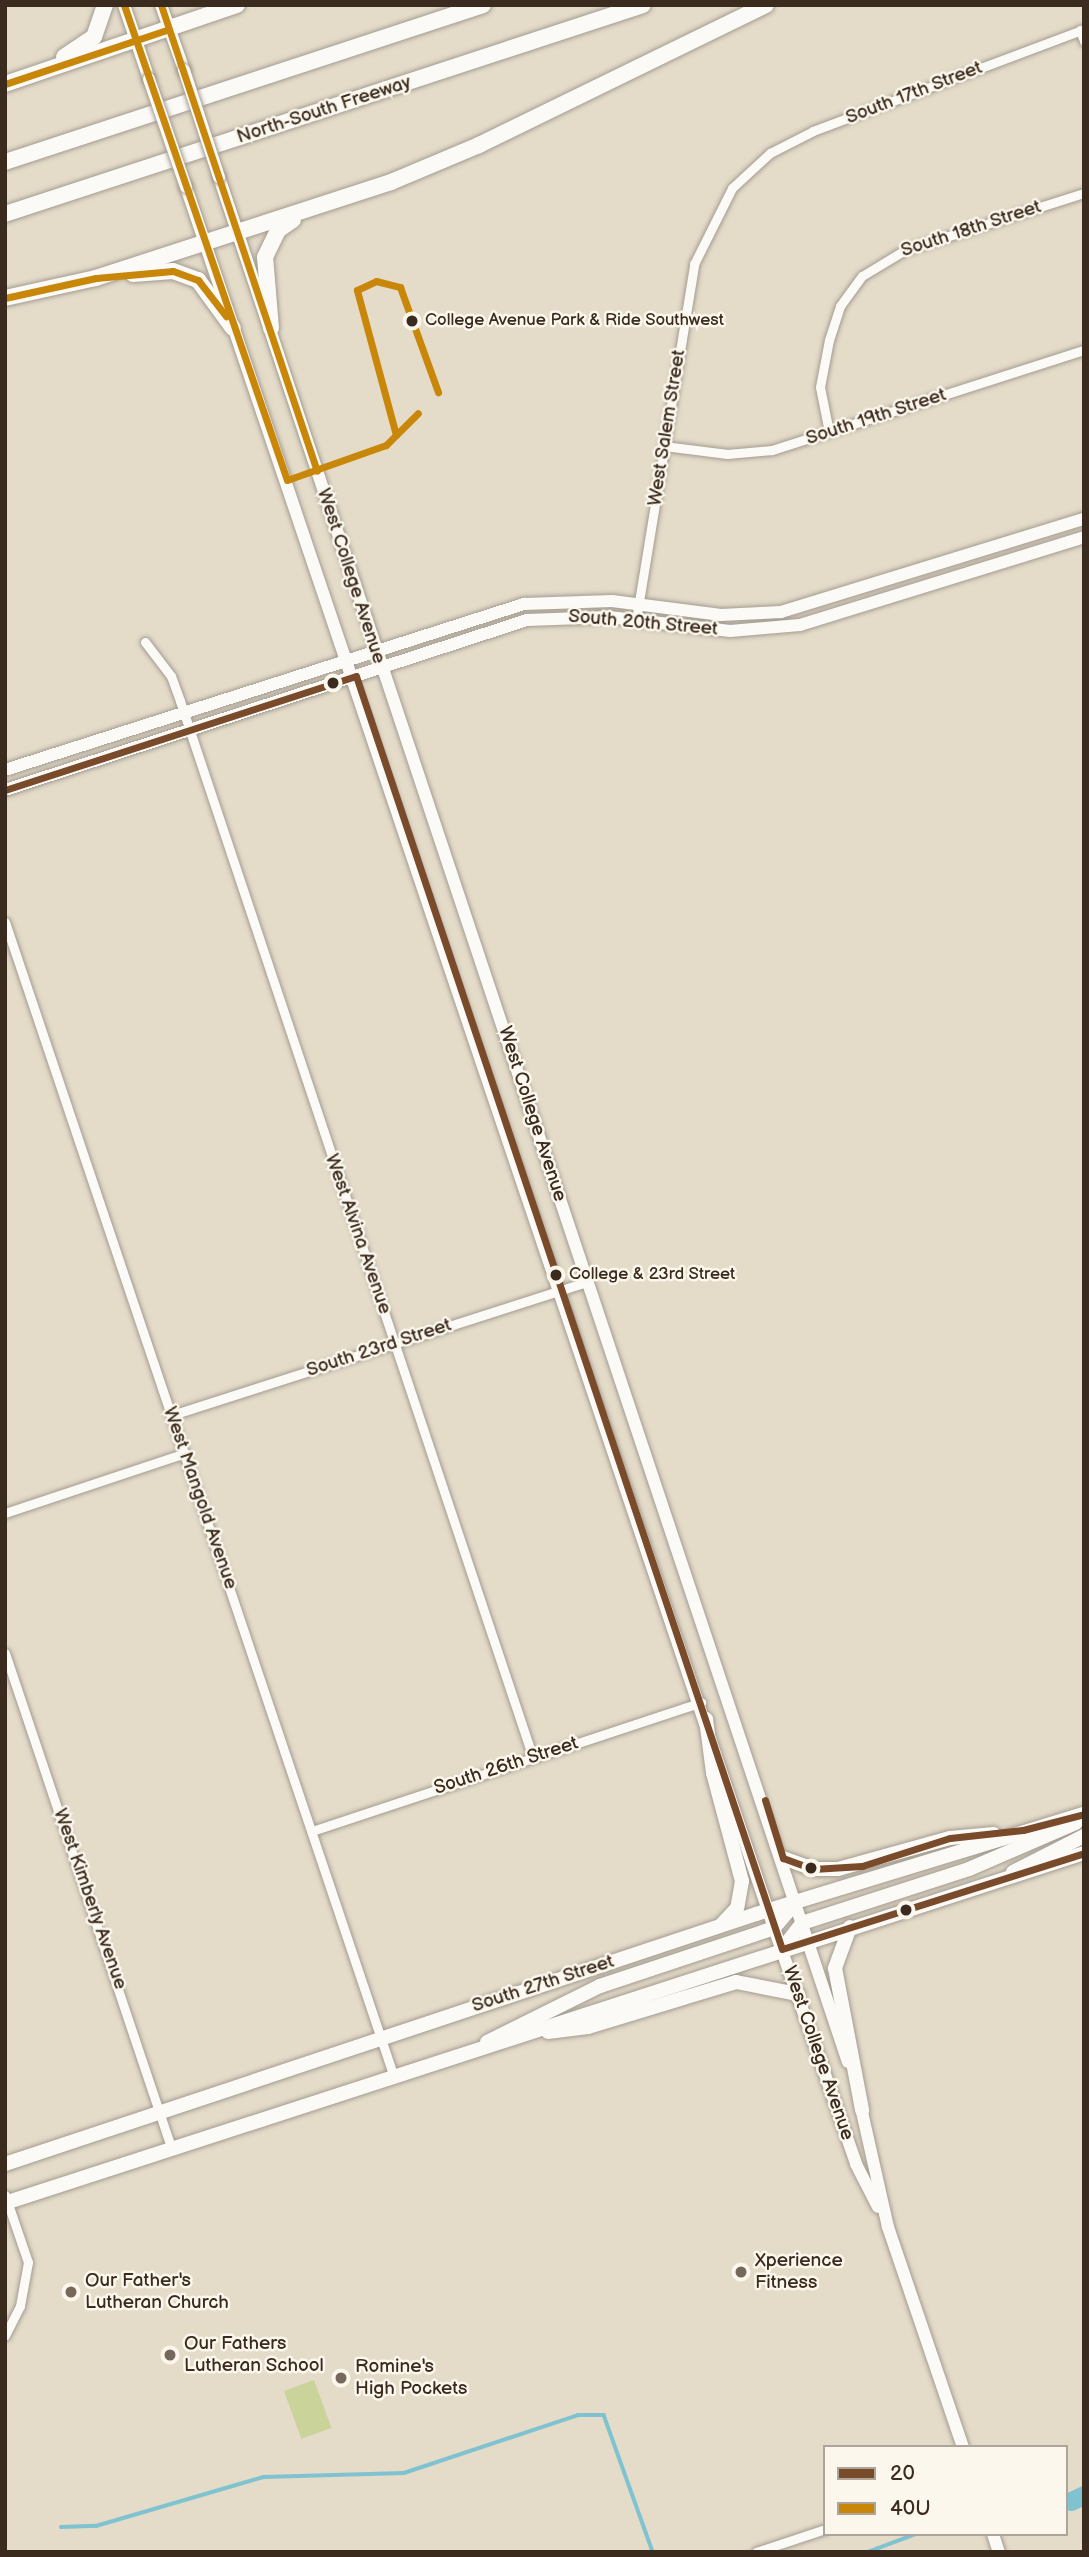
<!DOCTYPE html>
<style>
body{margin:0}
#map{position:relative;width:1089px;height:2557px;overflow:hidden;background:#e4dbc9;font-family:"Balsamiq Sans",sans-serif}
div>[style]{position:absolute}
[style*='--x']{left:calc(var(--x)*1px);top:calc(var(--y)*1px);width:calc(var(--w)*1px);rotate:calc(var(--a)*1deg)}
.green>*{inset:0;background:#cad399;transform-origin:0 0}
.stream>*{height:3.5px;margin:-1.75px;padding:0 1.75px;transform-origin:1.75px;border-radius:1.75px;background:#80c3d0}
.river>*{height:19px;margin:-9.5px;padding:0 9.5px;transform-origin:9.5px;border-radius:9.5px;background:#80c3d0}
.roads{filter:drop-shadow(0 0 2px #a39c90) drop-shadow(0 0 2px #a39c90)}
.street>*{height:9px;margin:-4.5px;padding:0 4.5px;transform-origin:4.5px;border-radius:4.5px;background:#fbfaf7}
.secondary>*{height:12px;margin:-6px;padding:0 6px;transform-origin:6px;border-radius:6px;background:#fbfaf7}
.primary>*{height:14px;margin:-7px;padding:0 7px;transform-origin:7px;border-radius:7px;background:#fbfaf7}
.highway>*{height:16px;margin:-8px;padding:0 8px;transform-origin:8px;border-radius:8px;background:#fbfaf7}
.bridges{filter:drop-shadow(0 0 2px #a39c90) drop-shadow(0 0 2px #a39c90)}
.secondary-bridge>*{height:12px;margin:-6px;padding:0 6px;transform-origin:6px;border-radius:6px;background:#fbfaf7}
.bus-1>*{height:7px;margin:-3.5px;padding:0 3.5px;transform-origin:3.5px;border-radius:3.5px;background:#7a4b2a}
.bus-2>*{height:7px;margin:-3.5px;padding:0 3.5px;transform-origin:3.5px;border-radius:3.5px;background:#c88708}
.dots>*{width:19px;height:19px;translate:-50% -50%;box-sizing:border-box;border:4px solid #fbf7ec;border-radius:50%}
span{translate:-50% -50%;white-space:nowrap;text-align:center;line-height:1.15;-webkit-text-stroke:5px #fbf7ec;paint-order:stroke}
.bus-label{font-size:17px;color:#3b2a1e}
.left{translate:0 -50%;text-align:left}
.street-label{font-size:19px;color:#3b2a1e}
.poi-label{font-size:19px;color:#3b2a1e}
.frame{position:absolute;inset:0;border:7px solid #3b2a1e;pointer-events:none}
.legend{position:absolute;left:823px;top:2445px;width:245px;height:91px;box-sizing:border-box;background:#fbf7ec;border:2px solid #aea59a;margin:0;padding:9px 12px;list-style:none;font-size:21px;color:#3b2a1e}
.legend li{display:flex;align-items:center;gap:14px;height:35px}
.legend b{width:35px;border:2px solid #aea59a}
</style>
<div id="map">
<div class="green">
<div style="left:314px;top:2380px;width:51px;height:32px;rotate:70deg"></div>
</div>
<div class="stream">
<div style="--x:61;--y:2527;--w:35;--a:-2"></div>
<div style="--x:96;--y:2526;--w:175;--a:-16.3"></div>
<div style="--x:264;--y:2477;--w:140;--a:-1.6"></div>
<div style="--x:404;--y:2473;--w:183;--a:-18.4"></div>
<div style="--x:578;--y:2415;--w:26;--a:0"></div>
<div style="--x:604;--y:2415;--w:145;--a:70.3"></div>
<div style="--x:868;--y:2552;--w:51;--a:-20.6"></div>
</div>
<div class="river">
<div style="--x:1071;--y:2501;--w:14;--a:-25"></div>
</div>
<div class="roads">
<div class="street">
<div style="--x:1080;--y:30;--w:12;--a:70"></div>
<div style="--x:829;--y:432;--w:46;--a:-101.3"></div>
<div style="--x:820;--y:387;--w:48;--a:-79.2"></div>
<div style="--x:829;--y:340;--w:36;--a:-72"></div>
<div style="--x:840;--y:306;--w:37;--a:-54"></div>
<div style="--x:862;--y:276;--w:50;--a:-31.2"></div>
<div style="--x:905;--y:250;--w:188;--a:-17.7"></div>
<div style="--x:664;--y:446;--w:64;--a:7.2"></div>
<div style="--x:727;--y:454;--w:45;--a:-5.1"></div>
<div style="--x:772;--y:450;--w:328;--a:-17.8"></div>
<div style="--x:636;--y:620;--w:361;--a:-80.7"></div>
<div style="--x:694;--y:264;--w:85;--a:-63.4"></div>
<div style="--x:732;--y:188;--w:52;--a:-42.6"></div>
<div style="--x:770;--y:153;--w:48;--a:-27.1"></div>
<div style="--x:813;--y:131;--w:290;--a:-20.6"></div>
<div style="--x:145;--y:642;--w:43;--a:52.6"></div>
<div style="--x:171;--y:676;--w:27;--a:70"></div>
<div style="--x:180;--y:701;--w:1114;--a:71.53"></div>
<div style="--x:5;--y:922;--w:1216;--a:71.39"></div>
<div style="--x:172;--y:1415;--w:436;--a:-17.8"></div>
<div style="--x:5;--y:1513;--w:190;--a:-18.4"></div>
<div style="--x:5;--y:1653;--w:521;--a:71.43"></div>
<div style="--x:312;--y:1831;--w:410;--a:-18.3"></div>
<div style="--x:5;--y:2195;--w:71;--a:71.1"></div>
<div style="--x:28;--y:2262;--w:45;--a:100.3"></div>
<div style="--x:20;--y:2306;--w:33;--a:117"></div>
<div style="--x:756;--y:2552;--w:73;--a:-18.4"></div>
</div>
<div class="secondary">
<div style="--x:124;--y:5;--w:78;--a:71.3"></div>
<div style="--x:161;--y:5;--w:69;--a:70.5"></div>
<div style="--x:219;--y:177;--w:1987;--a:71.55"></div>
<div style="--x:186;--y:187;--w:1838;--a:71.34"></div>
<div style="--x:774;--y:1928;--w:250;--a:70.8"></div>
<div style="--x:856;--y:2164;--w:48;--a:62.9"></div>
<div style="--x:5;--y:770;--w:545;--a:-17.74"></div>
<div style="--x:524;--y:604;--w:88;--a:-2"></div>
<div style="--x:612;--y:601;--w:110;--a:7.3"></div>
<div style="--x:721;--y:615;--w:60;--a:-2.9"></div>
<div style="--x:781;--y:612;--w:317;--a:-17.1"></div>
<div style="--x:5;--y:790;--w:549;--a:-18.04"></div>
<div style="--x:527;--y:620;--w:82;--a:-2.1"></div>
<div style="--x:609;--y:617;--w:122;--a:6.6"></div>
<div style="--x:730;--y:631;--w:70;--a:-4.9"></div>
<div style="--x:800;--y:625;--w:297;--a:-17.2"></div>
<div style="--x:860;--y:2103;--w:127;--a:77.3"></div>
<div style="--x:888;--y:2227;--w:232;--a:71.2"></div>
<div style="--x:993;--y:2534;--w:19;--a:72"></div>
</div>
<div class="primary">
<div style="--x:706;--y:1719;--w:54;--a:82.6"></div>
<div style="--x:713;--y:1773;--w:112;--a:75"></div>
<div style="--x:742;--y:1881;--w:27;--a:100"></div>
<div style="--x:737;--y:1908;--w:22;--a:133"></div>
<div style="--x:783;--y:1858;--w:32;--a:20"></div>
<div style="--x:813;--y:1869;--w:25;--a:0"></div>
<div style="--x:838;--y:1869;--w:116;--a:-15.5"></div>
<div style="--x:950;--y:1838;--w:44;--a:-5.2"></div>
<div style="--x:1013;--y:1872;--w:80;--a:-26.9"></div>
<div style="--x:850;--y:1927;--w:44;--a:110.1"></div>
<div style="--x:835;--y:1968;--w:145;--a:79.2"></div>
<div style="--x:782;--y:1949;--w:33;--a:-52"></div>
<div style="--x:802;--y:1923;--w:176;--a:-17.9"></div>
<div style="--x:969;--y:1869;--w:116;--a:-23.3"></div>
<div style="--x:548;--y:2032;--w:40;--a:-7.1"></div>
<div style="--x:588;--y:2027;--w:155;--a:-16.9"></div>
<div style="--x:736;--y:1982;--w:63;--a:11"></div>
<div style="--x:487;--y:2042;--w:126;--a:-26.4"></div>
<div style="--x:600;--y:1986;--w:183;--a:-18.4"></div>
<div style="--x:774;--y:1928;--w:34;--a:-50"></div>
<div style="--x:5;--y:2164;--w:792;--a:-18.41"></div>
<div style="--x:756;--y:1914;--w:343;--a:-17"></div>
<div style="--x:5;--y:2203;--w:1134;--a:-17.97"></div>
</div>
<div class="highway">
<div style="--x:64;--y:57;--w:36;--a:-34"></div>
<div style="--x:94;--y:37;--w:34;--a:-71"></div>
<div style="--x:5;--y:84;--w:245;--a:-18.8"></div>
<div style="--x:5;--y:162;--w:503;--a:-18.18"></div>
<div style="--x:5;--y:214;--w:671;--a:-18.14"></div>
<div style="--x:133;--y:274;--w:40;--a:-4.3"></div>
<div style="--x:173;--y:271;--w:27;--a:20"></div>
<div style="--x:198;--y:280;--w:59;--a:53.9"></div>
<div style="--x:5;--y:298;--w:93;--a:-12.4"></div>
<div style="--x:96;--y:278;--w:310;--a:-18"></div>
<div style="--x:391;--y:182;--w:95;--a:-22.8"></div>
<div style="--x:479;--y:145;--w:319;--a:-26"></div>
<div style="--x:271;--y:328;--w:71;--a:-94.8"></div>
<div style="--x:265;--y:257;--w:30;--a:-64"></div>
<div style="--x:278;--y:230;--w:18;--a:-34"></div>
</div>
</div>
<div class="bridges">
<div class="secondary-bridge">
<div style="--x:184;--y:70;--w:113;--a:71.9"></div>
<div style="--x:149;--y:79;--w:114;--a:71.1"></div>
</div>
</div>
<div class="bus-1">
<div style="--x:5;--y:790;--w:369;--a:-18"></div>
<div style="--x:356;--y:676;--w:1342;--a:71.5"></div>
<div style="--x:782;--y:1949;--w:317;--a:-17.6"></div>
<div style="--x:765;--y:1800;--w:61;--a:72.8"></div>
<div style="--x:783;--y:1858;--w:32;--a:20"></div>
<div style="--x:813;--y:1869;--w:49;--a:-3.5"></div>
<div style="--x:862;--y:1866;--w:92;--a:-17.7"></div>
<div style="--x:950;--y:1838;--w:73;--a:-6.3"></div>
<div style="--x:1023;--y:1830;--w:63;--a:-14.7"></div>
</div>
<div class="bus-2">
<div style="--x:124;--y:5;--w:502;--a:71.06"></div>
<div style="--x:161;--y:5;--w:491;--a:71.5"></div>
<div style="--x:5;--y:84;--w:170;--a:-18.5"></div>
<div style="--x:5;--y:298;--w:93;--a:-12.4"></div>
<div style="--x:96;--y:278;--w:77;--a:-5.2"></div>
<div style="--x:173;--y:271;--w:27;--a:20"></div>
<div style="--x:198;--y:280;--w:46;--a:52.1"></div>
<div style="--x:396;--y:435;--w:150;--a:-105.1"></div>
<div style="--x:357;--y:290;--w:21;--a:-25"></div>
<div style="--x:376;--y:281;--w:25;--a:14"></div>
<div style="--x:400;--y:287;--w:112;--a:70.1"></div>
<div style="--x:287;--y:480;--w:105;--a:-19.5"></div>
<div style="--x:386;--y:445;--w:45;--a:-45"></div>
</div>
<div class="dots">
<div style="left:412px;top:321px;background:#3b2a1e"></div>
<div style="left:333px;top:683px;background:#3b2a1e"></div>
<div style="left:556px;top:1275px;background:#3b2a1e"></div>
<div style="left:811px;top:1868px;background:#3b2a1e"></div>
<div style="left:906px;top:1910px;background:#3b2a1e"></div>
<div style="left:741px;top:2272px;background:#76685a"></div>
<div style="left:71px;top:2292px;background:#76685a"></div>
<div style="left:170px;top:2355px;background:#76685a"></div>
<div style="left:341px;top:2378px;background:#76685a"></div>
</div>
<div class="bus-label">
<span class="left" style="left:425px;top:321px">College Avenue Park &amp; Ride Southwest</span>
<span class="left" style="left:569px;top:1275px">College &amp; 23rd Street</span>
</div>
<div class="street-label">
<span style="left:914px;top:93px;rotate:-21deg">South 17th Street</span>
<span style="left:324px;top:110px;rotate:-18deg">North-South Freeway</span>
<span style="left:971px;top:229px;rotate:-18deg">South 18th Street</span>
<span style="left:876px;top:417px;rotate:-18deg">South 19th Street</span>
<span style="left:667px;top:428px;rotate:-81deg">West Salem Street</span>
<span style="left:351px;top:576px;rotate:72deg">West College Avenue</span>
<span style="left:643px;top:623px;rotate:5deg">South 20th Street</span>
<span style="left:532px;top:1114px;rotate:72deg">West College Avenue</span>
<span style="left:358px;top:1234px;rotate:71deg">West Alvina Avenue</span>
<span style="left:379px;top:1348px;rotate:-18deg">South 23rd Street</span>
<span style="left:200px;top:1498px;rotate:71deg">West Mangold Avenue</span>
<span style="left:506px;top:1766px;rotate:-18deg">South 26th Street</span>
<span style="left:90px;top:1899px;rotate:71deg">West Kimberly Avenue</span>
<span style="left:543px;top:1984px;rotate:-18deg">South 27th Street</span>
<span style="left:818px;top:2053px;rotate:71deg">West College Avenue</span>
</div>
<div class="poi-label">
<span class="left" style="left:755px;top:2272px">Xperience<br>Fitness</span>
<span class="left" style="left:85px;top:2292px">Our Father's<br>Lutheran Church</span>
<span class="left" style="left:184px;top:2355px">Our Fathers<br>Lutheran School</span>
<span class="left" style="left:355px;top:2378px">Romine's<br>High Pockets</span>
</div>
<div class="frame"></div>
<ul class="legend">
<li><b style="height:9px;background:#7a4b2a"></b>20</li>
<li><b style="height:9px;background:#c88708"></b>40U</li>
</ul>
</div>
